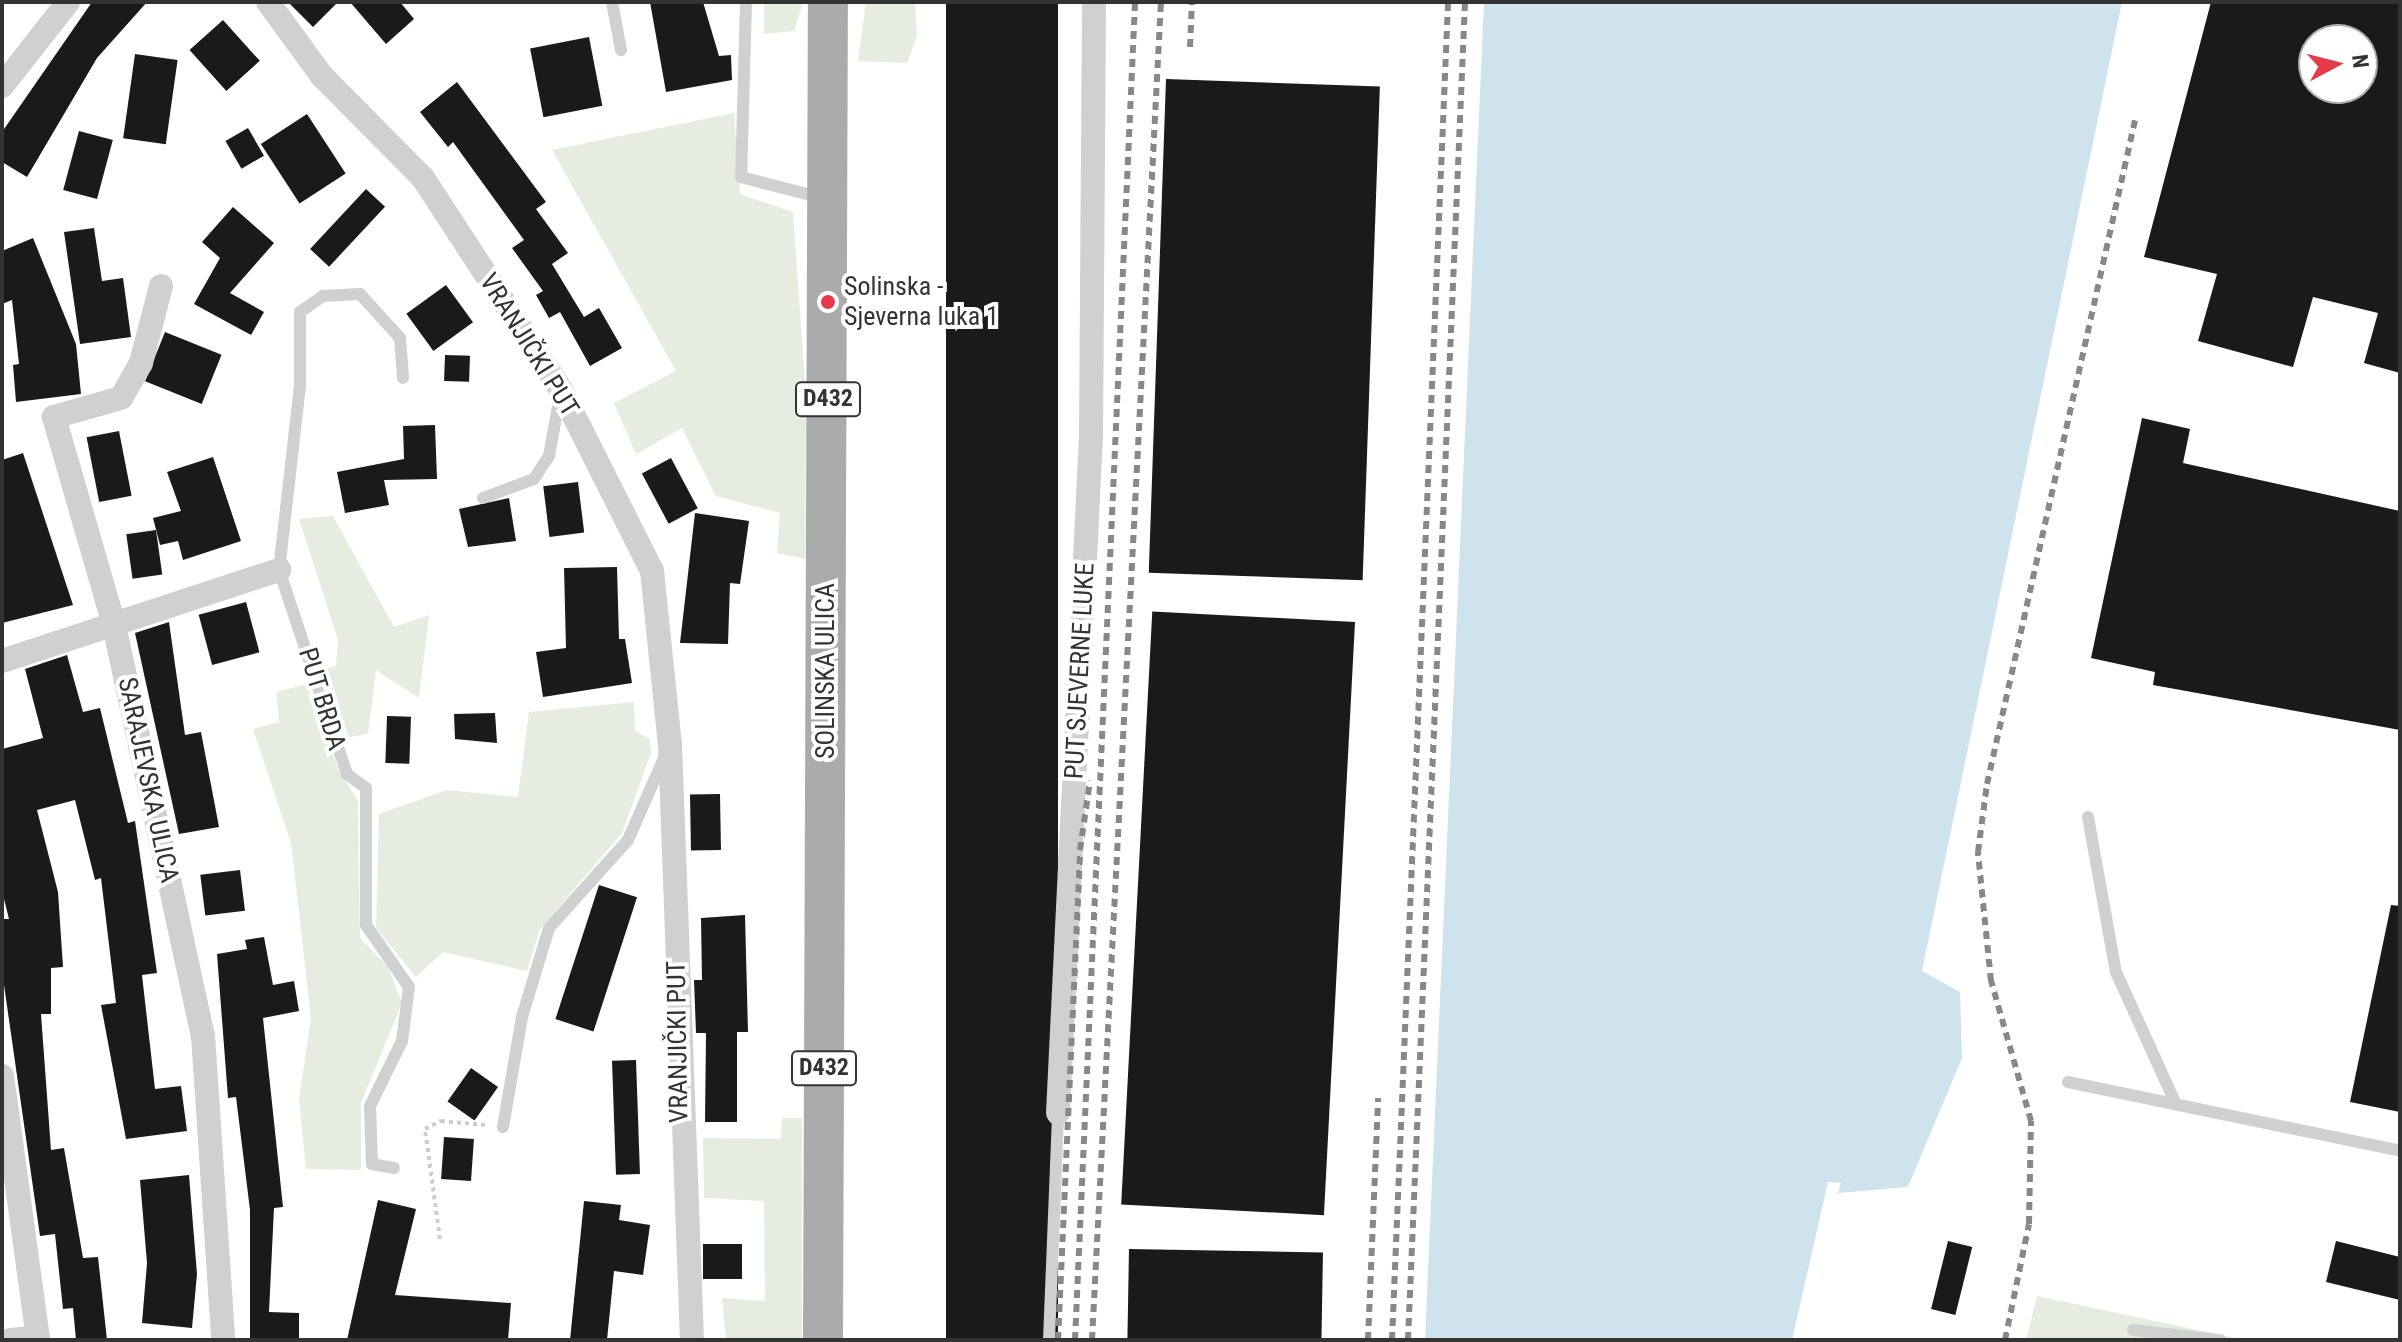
<!DOCTYPE html>
<meta charset="utf-8">
<style>
body{margin:0}
#map{position:relative;width:2402px;height:1342px;overflow:hidden;background:#fff;font-family:"Roboto Condensed",sans-serif}
div>[style]{position:absolute}
[style*='--x']{left:calc(var(--x)*1px);top:calc(var(--y)*1px);width:calc(var(--w)*1px);rotate:calc(var(--a)*1deg)}
.green>*{inset:0;background:#e6ecdf}
.water>*{inset:0;background:#cfe3ee}
.building>*{inset:0;background:#1a1a1a;transform-origin:0 0}
.path>*{height:4px;margin-top:-2px;transform-origin:0;background:repeating-linear-gradient(90deg,#cdcdcd 0 4px,transparent 0 8px)}
.service>*{height:12px;margin:-6px;padding:0 6px;transform-origin:6px;border-radius:6px;background:#d0d0d0}
.minor>*{height:24px;margin:-12px;padding:0 12px;transform-origin:12px;border-radius:12px;background:#d0d0d0}
.primary>*{height:40px;margin:-20px;padding:0 20px;transform-origin:20px;border-radius:20px;background:#ababab}
.rail>*{height:6px;margin-top:-3px;transform-origin:0;background:repeating-linear-gradient(90deg,#888 0 8px,transparent 0 14px)}
.dots>*{width:22px;height:22px;translate:-50% -50%;box-sizing:border-box;border:4px solid #fff;border-radius:50%}
span{translate:-50% -50%;white-space:nowrap;text-align:center;line-height:1.15;-webkit-text-stroke:8px #fff;paint-order:stroke}
.shield-label span{padding:2px 6px;background:#fff;border:2px solid;border-radius:6px;-webkit-text-stroke-width:0}
.shield-label{font-size:24px;color:#333;font-weight:700}
.poi-label{font-size:26px;color:#333}
.left{translate:0 -50%;text-align:left}
.street-label{font-size:26px;color:#333}
.frame{position:absolute;inset:0;border:4px solid #333;pointer-events:none}
.north{position:absolute;left:2298px;top:24px;width:80px;height:80px;box-sizing:border-box;background:#fff;border:2px solid #adadad;border-radius:50%;rotate:83deg;font-size:22px;font-weight:700;line-height:32px;text-align:center;color:#333}
.north::after{content:'';display:block;margin:auto;width:28px;height:36px;background:#e53a4c;clip-path:polygon(50% 0,100% 100%,50% 72%,0 100%)}
</style>
<div id="map">
<div class="green">
<div style="clip-path:polygon(764px 2px,803px 2px,794px 31px,764px 34px)"></div>
<div style="clip-path:polygon(866px 2px,915px 2px,917px 36px,907px 63px,858px 61px)"></div>
<div style="clip-path:polygon(734px 113px,740px 194px,793px 212px,806px 397px,805px 559px,777px 553px,780px 513px,716px 496px,682px 428px,636px 454px,614px 403px,676px 371px,552px 150px)"></div>
<div style="clip-path:polygon(333px 516px,394px 627px,429px 615px,419px 698px,376px 670px,368px 734px,349px 737px,323px 670px,336px 666px,338px 640px,299px 519px)"></div>
<div style="clip-path:polygon(307px 684px,339px 771px,358px 801px,360px 938px,388px 967px,402px 1003px,361px 1103px,361px 1170px,306px 1169px,299px 1099px,311px 1018px,291px 843px,253px 729px,279px 722px,276px 692px)"></div>
<div style="clip-path:polygon(634px 702px,635px 731px,650px 739px,651px 753px,622px 833px,540px 929px,527px 971px,443px 952px,416px 977px,376px 928px,379px 814px,447px 790px,518px 797px,529px 712px)"></div>
<div style="clip-path:polygon(782px 1118px,802px 1118px,802px 1340px,726px 1340px,722px 1298px,765px 1301px,764px 1201px,704px 1198px,703px 1138px,781px 1139px)"></div>
<div style="clip-path:polygon(2037px 1296px,2245px 1340px,2026px 1340px)"></div>
</div>
<div class="water">
<div style="clip-path:polygon(1484px 2px,2122px 2px,1922px 971px,1960px 992px,1962px 1058px,1908px 1187px,1838px 1193px,1841px 1183px,1828px 1182px,1792px 1340px,1425px 1340px)"></div>
</div>
<div class="building">
<div style="clip-path:polygon(92px 2px,147px 2px,97px 58px,27px 177px,2px 162px,2px 132px)"></div>
<div style="clip-path:polygon(288px 2px,338px 2px,313px 27px)"></div>
<div style="clip-path:polygon(350px 2px,400px 2px,414px 19px,386px 44px)"></div>
<div style="clip-path:polygon(650px 2px,703px 2px,719px 56px,731px 55px,732px 80px,666px 92px)"></div>
<div style="left:946px;top:2px;width:112px;height:1339px"></div>
<div style="clip-path:polygon(evenodd,2211px 2px,2400px 2px,2400px 373px,2364px 363px,2378px 313px,2313px 297px,2293px 367px,2198px 341px,2217px 274px,2144px 257px,2211px 2px,2314px 40px,2362px 40px,2362px 88px,2314px 88px,2314px 40px)"></div>
<div style="left:223px;top:20px;width:55px;height:45px;rotate:48deg"></div>
<div style="left:589px;top:37px;width:70px;height:60px;rotate:79deg"></div>
<div style="left:135px;top:54px;width:43px;height:85px;rotate:8deg"></div>
<div style="left:1166px;top:79px;width:214px;height:494px;rotate:2deg"></div>
<div style="clip-path:polygon(457px 82px,546px 202px,536px 209px,568px 253px,552px 264px,584px 317px,599px 308px,622px 348px,590px 366px,560px 312px,549px 318px,536px 295px,543px 291px,512px 248px,524px 240px,453px 142px,448px 147px,420px 112px)"></div>
<div style="left:307px;top:114px;width:71px;height:55px;rotate:57deg"></div>
<div style="left:248px;top:128px;width:32px;height:26px;rotate:60deg"></div>
<div style="left:79px;top:131px;width:35px;height:61px;rotate:15deg"></div>
<div style="left:366px;top:189px;width:26px;height:82px;rotate:43deg"></div>
<div style="clip-path:polygon(233px 207px,274px 243px,230px 293px,264px 312px,251px 335px,194px 304px,220px 258px,202px 242px)"></div>
<div style="clip-path:polygon(94px 228px,102px 281px,123px 278px,131px 337px,80px 344px,64px 232px)"></div>
<div style="clip-path:polygon(33px 238px,76px 344px,81px 394px,16px 402px,13px 365px,19px 364px,12px 300px,2px 304px,2px 251px)"></div>
<div style="left:446px;top:285px;width:46px;height:49px;rotate:54deg"></div>
<div style="left:165px;top:332px;width:61px;height:53px;rotate:22deg"></div>
<div style="left:445px;top:355px;width:25px;height:26px;rotate:2deg"></div>
<div style="clip-path:polygon(2142px 418px,2190px 429px,2183px 463px,2400px 511px,2400px 730px,2153px 685px,2155px 672px,2091px 658px)"></div>
<div style="clip-path:polygon(435px 425px,437px 479px,384px 480px,389px 505px,345px 513px,337px 472px,404px 459px,403px 426px)"></div>
<div style="left:119px;top:431px;width:66px;height:33px;rotate:79deg"></div>
<div style="clip-path:polygon(23px 453px,73px 605px,2px 623px,2px 460px)"></div>
<div style="clip-path:polygon(213px 457px,241px 541px,183px 560px,178px 541px,160px 545px,153px 518px,181px 511px,167px 472px)"></div>
<div style="left:671px;top:458px;width:57px;height:33px;rotate:62deg"></div>
<div style="left:578px;top:482px;width:51px;height:35px;rotate:83deg"></div>
<div style="clip-path:polygon(509px 498px,516px 541px,468px 547px,459px 509px)"></div>
<div style="clip-path:polygon(695px 513px,749px 521px,740px 584px,730px 583px,728px 644px,680px 643px)"></div>
<div style="left:156px;top:530px;width:45px;height:30px;rotate:82deg"></div>
<div style="clip-path:polygon(617px 567px,619px 639px,625px 639px,632px 683px,543px 697px,536px 652px,566px 648px,564px 568px)"></div>
<div style="left:246px;top:602px;width:52px;height:49px;rotate:75deg"></div>
<div style="clip-path:polygon(169px 622px,185px 735px,201px 732px,219px 827px,179px 834px,135px 633px)"></div>
<div style="left:1355px;top:622px;width:594px;height:203px;rotate:93deg"></div>
<div style="clip-path:polygon(67px 655px,83px 712px,100px 708px,128px 823px,135px 821px,157px 973px,142px 975px,155px 1089px,181px 1086px,187px 1131px,126px 1139px,101px 1005px,116px 1003px,101px 878px,95px 880px,75px 800px,37px 810px,58px 892px,63px 967px,51px 968px,51px 1014px,41px 1014px,51px 1150px,64px 1148px,83px 1258px,98px 1257px,107px 1340px,76px 1340px,73px 1308px,63px 1309px,55px 1234px,40px 1236px,2px 971px,2px 919px,9px 919px,2px 891px,2px 749px,43px 738px,25px 669px)"></div>
<div style="clip-path:polygon(495px 713px,497px 743px,455px 739px,454px 714px)"></div>
<div style="left:387px;top:716px;width:24px;height:47px;rotate:2deg"></div>
<div style="left:720px;top:794px;width:56px;height:30px;rotate:89deg"></div>
<div style="left:240px;top:870px;width:41px;height:40px;rotate:83deg"></div>
<div style="left:599px;top:885px;width:40px;height:141px;rotate:18deg"></div>
<div style="clip-path:polygon(2391px 905px,2400px 906px,2400px 1112px,2350px 1102px)"></div>
<div style="clip-path:polygon(745px 915px,748px 1032px,737px 1032px,737px 1122px,705px 1122px,706px 1033px,696px 1033px,694px 980px,702px 980px,701px 918px)"></div>
<div style="clip-path:polygon(264px 937px,273px 985px,294px 981px,299px 1011px,263px 1018px,283px 1207px,274px 1208px,269px 1312px,299px 1313px,299px 1340px,250px 1340px,250px 1210px,236px 1097px,228px 1098px,217px 954px,247px 949px,245px 940px)"></div>
<div style="left:636px;top:1060px;width:114px;height:24px;rotate:88deg"></div>
<div style="left:471px;top:1068px;width:33px;height:41px;rotate:35deg"></div>
<div style="left:444px;top:1137px;width:30px;height:42px;rotate:4deg"></div>
<div style="clip-path:polygon(189px 1175px,197px 1274px,192px 1328px,142px 1323px,147px 1263px,140px 1180px)"></div>
<div style="clip-path:polygon(378px 1200px,416px 1209px,395px 1295px,511px 1303px,508px 1340px,347px 1340px)"></div>
<div style="clip-path:polygon(584px 1201px,621px 1205px,619px 1220px,650px 1225px,643px 1275px,614px 1271px,607px 1340px,570px 1340px)"></div>
<div style="left:1948px;top:1241px;width:25px;height:70px;rotate:14deg"></div>
<div style="clip-path:polygon(2336px 1241px,2400px 1257px,2400px 1300px,2326px 1282px)"></div>
<div style="left:703px;top:1244px;width:39px;height:35px"></div>
<div style="left:1129px;top:1249px;width:194px;height:91px;rotate:1deg"></div>
</div>
<div class="path">
<div style="--x:440;--y:1239;--w:111;--a:-97.8"></div>
<div style="--x:425;--y:1129;--w:18;--a:-27"></div>
<div style="--x:441;--y:1121;--w:45;--a:5.1"></div>
</div>
<div class="service">
<div style="--x:612;--y:2;--w:49;--a:79.4"></div>
<div style="--x:746;--y:2;--w:175;--a:91.6"></div>
<div style="--x:741;--y:177;--w:84;--a:14.5"></div>
<div style="--x:483;--y:498;--w:54;--a:-20.4"></div>
<div style="--x:534;--y:479;--w:27;--a:-57"></div>
<div style="--x:549;--y:456;--w:67;--a:-79.7"></div>
<div style="--x:2088;--y:817;--w:158;--a:79.8"></div>
<div style="--x:2116;--y:972;--w:145;--a:65.6"></div>
<div style="--x:2068;--y:1082;--w:339;--a:11.7"></div>
<div style="--x:503;--y:1127;--w:112;--a:-80.2"></div>
<div style="--x:522;--y:1017;--w:93;--a:-73.1"></div>
<div style="--x:549;--y:928;--w:118;--a:-48.1"></div>
<div style="--x:628;--y:840;--w:90;--a:-66.3"></div>
<div style="--x:394;--y:1168;--w:22;--a:-170"></div>
<div style="--x:372;--y:1164;--w:58;--a:-92"></div>
<div style="--x:370;--y:1106;--w:72;--a:-63.8"></div>
<div style="--x:402;--y:1041;--w:54;--a:-82.6"></div>
<div style="--x:409;--y:987;--w:75;--a:-124.7"></div>
<div style="--x:366;--y:925;--w:137;--a:-90"></div>
<div style="--x:366;--y:788;--w:24;--a:-144"></div>
<div style="--x:347;--y:774;--w:215;--a:-108.4"></div>
<div style="--x:279;--y:570;--w:185;--a:-83.5"></div>
<div style="--x:300;--y:386;--w:74;--a:-90"></div>
<div style="--x:300;--y:312;--w:28;--a:-35"></div>
<div style="--x:323;--y:296;--w:37;--a:-3"></div>
<div style="--x:360;--y:294;--w:59;--a:47.7"></div>
<div style="--x:400;--y:338;--w:40;--a:85.7"></div>
<div style="--x:2133;--y:1330;--w:88;--a:6.6"></div>
<div style="--x:1049;--y:1340;--w:227;--a:-87.7"></div>
</div>
<div class="minor">
<div style="--x:268;--y:2;--w:92;--a:53.9"></div>
<div style="--x:322;--y:76;--w:144;--a:45.3"></div>
<div style="--x:423;--y:178;--w:253;--a:56.9"></div>
<div style="--x:561;--y:390;--w:203;--a:63.3"></div>
<div style="--x:652;--y:571;--w:174;--a:84.1"></div>
<div style="--x:670;--y:744;--w:596;--a:87.89"></div>
<div style="--x:2;--y:86;--w:107;--a:-51.8"></div>
<div style="--x:161;--y:286;--w:80;--a:104.6"></div>
<div style="--x:141;--y:363;--w:40;--a:119.7"></div>
<div style="--x:121;--y:398;--w:70;--a:164.2"></div>
<div style="--x:54;--y:417;--w:216;--a:73.9"></div>
<div style="--x:114;--y:625;--w:420;--a:77.8"></div>
<div style="--x:203;--y:1035;--w:306;--a:86.2"></div>
<div style="--x:2;--y:661;--w:292;--a:-18.2"></div>
<div style="--x:2;--y:1076;--w:266;--a:82.2"></div>
<div style="--x:1058;--y:1113;--w:678;--a:-87.21"></div>
<div style="--x:1091;--y:436;--w:434;--a:-89.6"></div>
<div style="--x:11;--y:1340;--w:27;--a:-6"></div>
</div>
<div class="primary">
<div style="--x:823;--y:1340;--w:1338;--a:-89.79"></div>
</div>
<div class="rail">
<div style="--x:1190;--y:47;--w:45;--a:-87.5"></div>
<div style="--x:1058;--y:1340;--w:490;--a:-87.4"></div>
<div style="--x:1080;--y:850;--w:70;--a:-81.8"></div>
<div style="--x:1075;--y:1340;--w:1339;--a:-87.43"></div>
<div style="--x:1092;--y:1340;--w:1340;--a:-87.05"></div>
<div style="--x:1368;--y:1340;--w:242;--a:-87.6"></div>
<div style="--x:1392;--y:1340;--w:1339;--a:-87.6"></div>
<div style="--x:1408;--y:1340;--w:1339;--a:-87.56"></div>
<div style="--x:2005;--y:1340;--w:118;--a:-78.3"></div>
<div style="--x:2029;--y:1224;--w:103;--a:-88.9"></div>
<div style="--x:2031;--y:1121;--w:146;--a:-105.9"></div>
<div style="--x:1991;--y:981;--w:130;--a:-95.8"></div>
<div style="--x:1978;--y:852;--w:69;--a:-82.5"></div>
<div style="--x:1987;--y:784;--w:680;--a:-77.43"></div>
</div>
<div class="dots">
<div style="left:828px;top:302px;background:#e53a4c"></div>
</div>
<div class="shield-label">
<span style="left:828px;top:399px">D432</span>
<span style="left:824px;top:1068px">D432</span>
</div>
<div class="poi-label">
<span class="left" style="left:844px;top:302px">Solinska -<br>Sjeverna luka 1</span>
</div>
<div class="street-label">
<span style="left:529px;top:345px;rotate:58deg">VRANJIČKI PUT</span>
<span style="left:826px;top:671px;rotate:-90deg">SOLINSKA ULICA</span>
<span style="left:1080px;top:671px;rotate:-87deg">PUT SJEVERNE LUKE</span>
<span style="left:322px;top:699px;rotate:73deg">PUT BRDA</span>
<span style="left:148px;top:780px;rotate:78deg">SARAJEVSKA ULICA</span>
<span style="left:678px;top:1042px;rotate:-91deg">VRANJIČKI PUT</span>
</div>
<div class="frame"></div>
<div class="north">N</div>
</div>
